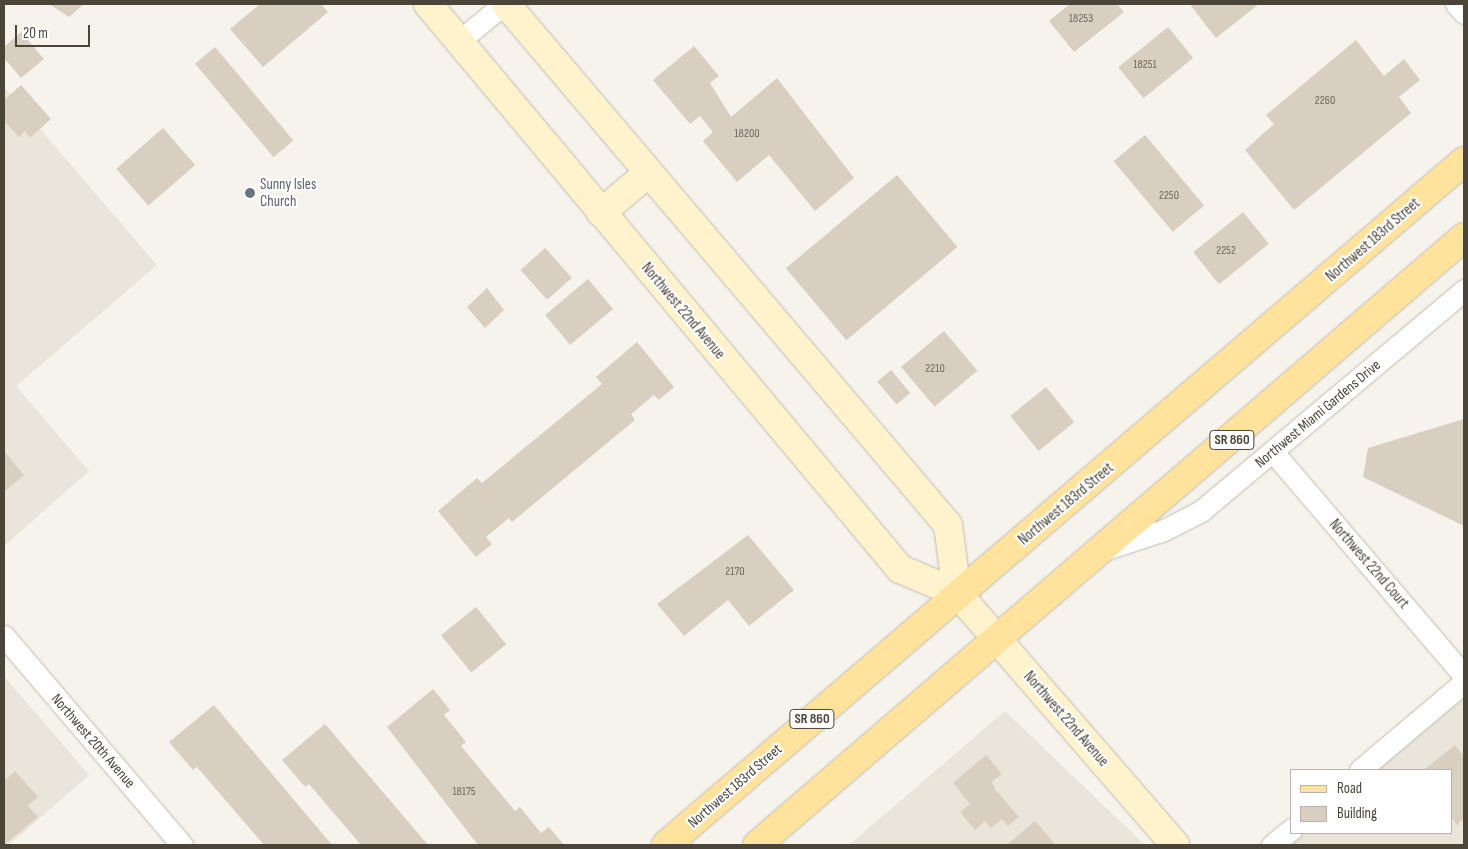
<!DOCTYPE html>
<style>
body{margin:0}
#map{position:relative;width:1468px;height:849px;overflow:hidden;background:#f6f3ec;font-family:"Sofia Sans Condensed",sans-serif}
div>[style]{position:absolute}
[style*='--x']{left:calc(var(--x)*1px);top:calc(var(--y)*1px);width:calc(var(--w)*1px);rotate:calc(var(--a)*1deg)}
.residential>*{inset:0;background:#eae5da}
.building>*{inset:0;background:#d8cfc1;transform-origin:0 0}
.roads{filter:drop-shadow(0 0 1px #c2bbae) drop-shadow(0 0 1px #c2bbae)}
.street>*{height:21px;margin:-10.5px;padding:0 10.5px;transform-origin:10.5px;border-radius:10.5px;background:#fff}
.secondary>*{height:28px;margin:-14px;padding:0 14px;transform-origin:14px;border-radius:14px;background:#fff3cd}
.primary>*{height:28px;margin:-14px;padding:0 14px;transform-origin:14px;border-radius:14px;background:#ffe39c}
.dots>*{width:14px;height:14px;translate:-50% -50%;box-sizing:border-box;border:2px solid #fff;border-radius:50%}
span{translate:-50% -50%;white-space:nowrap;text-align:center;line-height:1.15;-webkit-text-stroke:4.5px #fff;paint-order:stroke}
.number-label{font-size:12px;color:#6e675b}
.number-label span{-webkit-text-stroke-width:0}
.shield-label span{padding:1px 4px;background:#fff;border:1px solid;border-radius:4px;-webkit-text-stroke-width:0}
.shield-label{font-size:14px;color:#4b4439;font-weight:700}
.worship-label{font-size:15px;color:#5b616d}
.left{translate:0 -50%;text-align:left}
.street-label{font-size:15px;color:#4b4439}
.frame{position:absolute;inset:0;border:5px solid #4b4439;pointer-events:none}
.legend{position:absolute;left:1290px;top:769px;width:162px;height:65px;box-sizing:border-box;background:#fff;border:1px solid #b7b4b0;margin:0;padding:6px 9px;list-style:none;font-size:15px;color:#4b4439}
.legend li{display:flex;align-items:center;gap:10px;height:25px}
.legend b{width:25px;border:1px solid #b7b4b0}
.scale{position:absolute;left:15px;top:25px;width:75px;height:22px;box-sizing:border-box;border:2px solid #4b4439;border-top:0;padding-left:6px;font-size:15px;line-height:18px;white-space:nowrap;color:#4b4439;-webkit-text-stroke:4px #fff;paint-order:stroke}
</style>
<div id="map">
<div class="residential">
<div style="clip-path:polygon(4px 87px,157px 265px,16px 386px,89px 471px,4px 546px)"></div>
<div style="clip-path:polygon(4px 676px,89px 775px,9px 845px,4px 845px)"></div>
<div style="clip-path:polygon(1464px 698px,1464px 845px,1287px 845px,1302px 833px,1452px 833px,1452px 770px,1377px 770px)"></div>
<div style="clip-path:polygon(1005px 711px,1145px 845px,849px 845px)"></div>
</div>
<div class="building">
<div style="clip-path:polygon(49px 4px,84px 4px,69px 17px)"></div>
<div style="clip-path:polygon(260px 4px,321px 4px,328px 12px,263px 67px,230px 29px)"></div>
<div style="clip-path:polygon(1070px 4px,1117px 4px,1124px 12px,1074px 52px,1049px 21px)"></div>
<div style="clip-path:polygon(1194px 4px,1259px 4px,1216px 38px,1191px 6px)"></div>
<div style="left:1168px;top:27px;width:40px;height:64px;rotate:51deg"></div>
<div style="clip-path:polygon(21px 32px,44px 59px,21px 78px,4px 58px,4px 47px)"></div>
<div style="clip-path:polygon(1356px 40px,1384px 76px,1404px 59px,1420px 80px,1399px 97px,1411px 113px,1294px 210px,1245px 150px,1274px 124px,1266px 115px)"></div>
<div style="clip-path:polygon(694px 46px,719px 76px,710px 83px,731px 117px,777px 78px,854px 178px,815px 211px,769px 155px,737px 182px,703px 141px,713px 132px,700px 116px,690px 124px,653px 80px)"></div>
<div style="left:215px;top:47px;width:122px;height:26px;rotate:50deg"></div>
<div style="clip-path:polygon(21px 85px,51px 119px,30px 138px,25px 131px,19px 137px,4px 121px,4px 100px)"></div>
<div style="left:163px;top:128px;width:49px;height:62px;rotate:49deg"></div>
<div style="left:1145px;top:135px;width:92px;height:41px;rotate:50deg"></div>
<div style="left:897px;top:175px;width:94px;height:145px;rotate:50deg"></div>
<div style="left:1243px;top:212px;width:41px;height:64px;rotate:51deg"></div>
<div style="left:545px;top:248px;width:40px;height:33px;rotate:48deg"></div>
<div style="left:588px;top:279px;width:39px;height:56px;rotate:50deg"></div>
<div style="clip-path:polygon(487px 288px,504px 310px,485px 328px,467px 307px)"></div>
<div style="left:944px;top:331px;width:52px;height:56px;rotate:50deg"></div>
<div style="clip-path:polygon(637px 342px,674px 387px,659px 400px,654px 395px,631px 414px,635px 420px,512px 522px,509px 518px,486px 537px,492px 544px,476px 557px,438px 511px,477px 478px,482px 483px,602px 384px,596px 377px)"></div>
<div style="left:891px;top:370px;width:30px;height:18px;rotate:50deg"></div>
<div style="left:1046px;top:387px;width:45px;height:46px;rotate:51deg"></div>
<div style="clip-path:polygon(1464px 419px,1464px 526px,1363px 477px,1368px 448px)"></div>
<div style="clip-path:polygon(4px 451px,24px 475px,4px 492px)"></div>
<div style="clip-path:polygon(748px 535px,794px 590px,749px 626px,728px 600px,684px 636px,657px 604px)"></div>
<div style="left:476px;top:607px;width:48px;height:45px;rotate:51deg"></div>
<div style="clip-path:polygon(433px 689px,450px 710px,444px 715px,466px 742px,461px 746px,515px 811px,520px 807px,541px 833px,549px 827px,564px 845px,478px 845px,387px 727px)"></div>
<div style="clip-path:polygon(214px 705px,332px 845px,264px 845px,197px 767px,193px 770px,169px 742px)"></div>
<div style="clip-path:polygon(325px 724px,428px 845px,361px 845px,309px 784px,305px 787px,282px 760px)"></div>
<div style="clip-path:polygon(1455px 745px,1464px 756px,1464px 818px,1457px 825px,1452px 818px,1452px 770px,1424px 770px)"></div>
<div style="clip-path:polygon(986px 755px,1002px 774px,992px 782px,995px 789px,1019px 817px,1008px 826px,1002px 819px,991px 828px,985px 821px,975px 830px,960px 812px,970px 804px,953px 783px)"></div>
<div style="clip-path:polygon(15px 771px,38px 797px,28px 806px,38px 817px,4px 845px,4px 781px)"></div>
<div style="clip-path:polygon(1035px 821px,1056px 845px,1007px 845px)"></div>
</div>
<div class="roads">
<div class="street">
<div style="--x:1456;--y:4;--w:12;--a:48"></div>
<div style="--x:459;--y:41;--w:58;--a:-39.4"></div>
<div style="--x:1273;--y:452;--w:294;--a:49.5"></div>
<div style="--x:1109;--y:548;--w:58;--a:-18.1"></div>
<div style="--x:1164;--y:530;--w:42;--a:-27.2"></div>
<div style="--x:1201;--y:511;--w:344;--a:-40"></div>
<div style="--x:4;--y:636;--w:275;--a:49.6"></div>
<div style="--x:1360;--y:770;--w:136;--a:-40.2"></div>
<div style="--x:1272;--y:845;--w:26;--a:-39"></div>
</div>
<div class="secondary">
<div style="--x:428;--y:4;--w:736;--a:50.12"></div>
<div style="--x:900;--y:569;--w:62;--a:22.8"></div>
<div style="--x:957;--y:593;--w:333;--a:49.1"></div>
<div style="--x:506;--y:4;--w:683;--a:49.69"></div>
<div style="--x:948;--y:525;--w:69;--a:82.5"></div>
<div style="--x:601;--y:213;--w:60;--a:-40.3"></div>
</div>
<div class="primary">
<div style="--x:666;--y:845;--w:1051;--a:-40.6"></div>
<div style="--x:757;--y:845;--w:932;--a:-40.69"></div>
</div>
</div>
<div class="dots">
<div style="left:250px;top:193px;background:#6b7280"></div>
</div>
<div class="number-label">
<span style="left:1081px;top:19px">18253</span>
<span style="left:1145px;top:65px">18251</span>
<span style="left:1325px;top:101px">2260</span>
<span style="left:747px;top:134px">18200</span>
<span style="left:1169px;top:196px">2250</span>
<span style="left:1226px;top:251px">2252</span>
<span style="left:935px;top:369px">2210</span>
<span style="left:735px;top:572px">2170</span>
<span style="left:464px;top:792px">18175</span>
</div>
<div class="shield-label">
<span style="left:1232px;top:440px">SR 860</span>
<span style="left:812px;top:719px">SR 860</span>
</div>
<div class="worship-label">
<span class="left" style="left:260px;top:193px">Sunny Isles<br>Church</span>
</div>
<div class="street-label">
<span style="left:1373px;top:240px;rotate:-41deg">Northwest 183rd Street</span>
<span style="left:683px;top:311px;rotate:50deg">Northwest 22nd Avenue</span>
<span style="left:1318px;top:414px;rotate:-40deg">Northwest Miami Gardens Drive</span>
<span style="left:1066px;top:504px;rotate:-40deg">Northwest 183rd Street</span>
<span style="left:1369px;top:564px;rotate:49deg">Northwest 22nd Court</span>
<span style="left:1066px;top:719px;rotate:49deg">Northwest 22nd Avenue</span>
<span style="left:93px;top:741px;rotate:49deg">Northwest 20th Avenue</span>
<span style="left:735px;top:786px;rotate:-41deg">Northwest 183rd Street</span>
</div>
<div class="frame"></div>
<ul class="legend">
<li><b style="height:6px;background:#ffe39c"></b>Road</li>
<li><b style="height:14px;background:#d8cfc1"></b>Building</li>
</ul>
<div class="scale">20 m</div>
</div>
